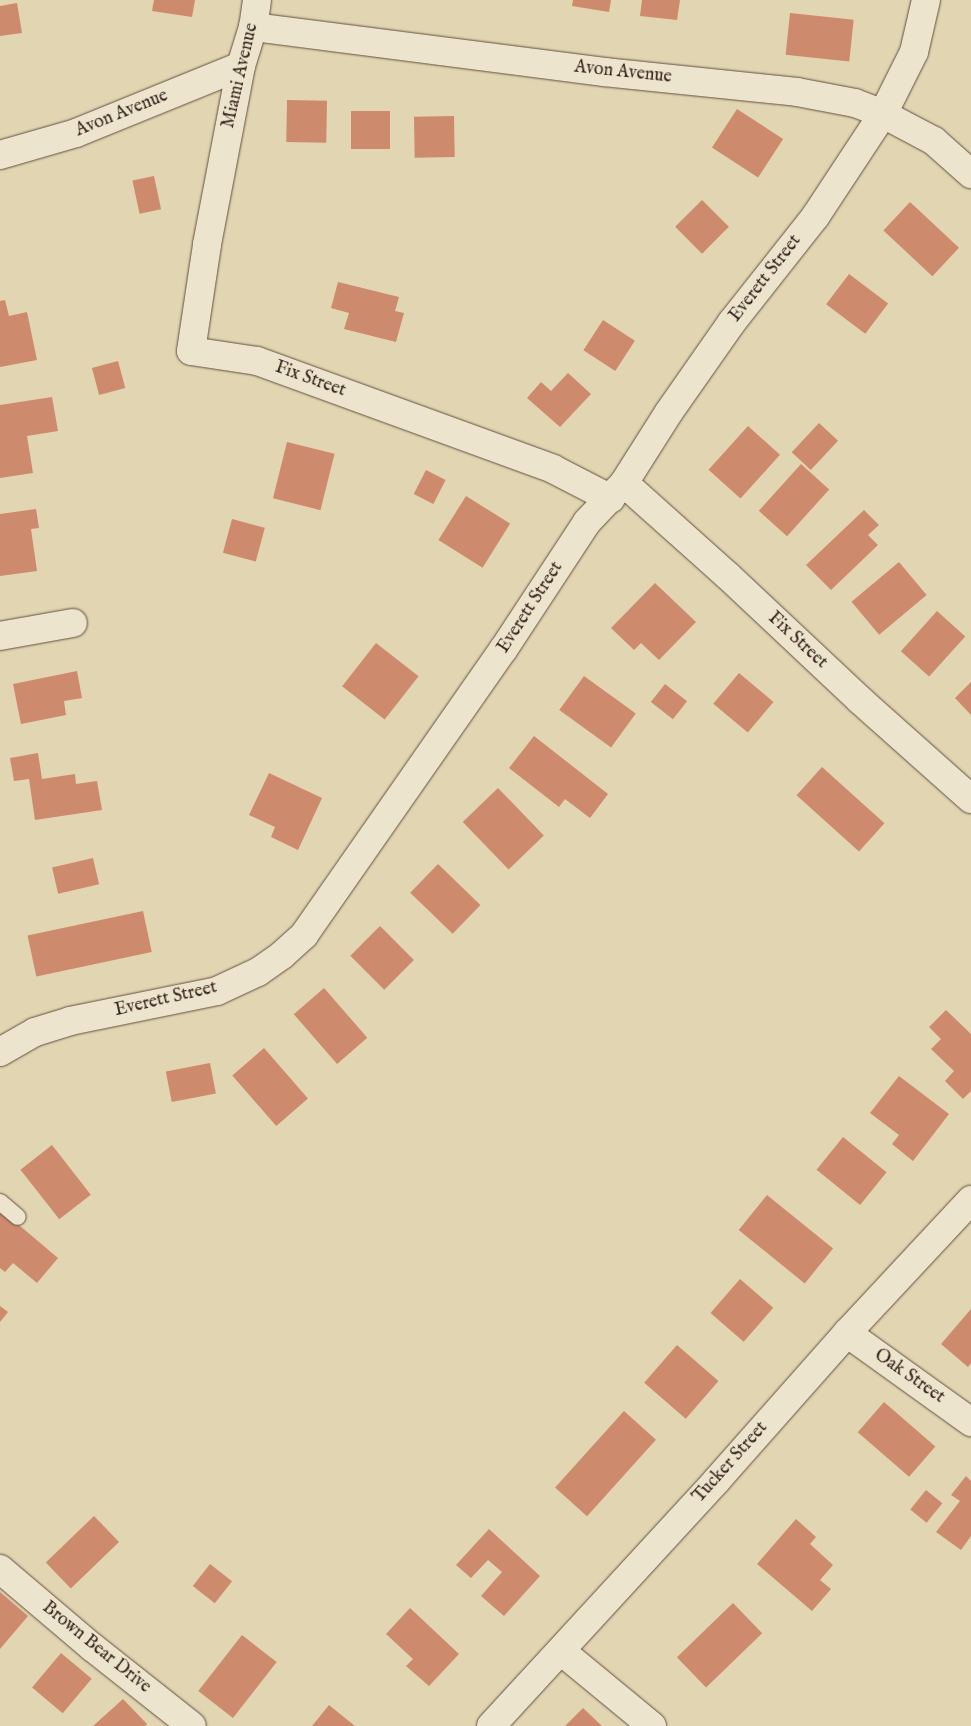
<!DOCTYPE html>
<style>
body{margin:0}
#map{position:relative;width:971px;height:1726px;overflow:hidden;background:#e2d5b1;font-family:"IM FELL English",serif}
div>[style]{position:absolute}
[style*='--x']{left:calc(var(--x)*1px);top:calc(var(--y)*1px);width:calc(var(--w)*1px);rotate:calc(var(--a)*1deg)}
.building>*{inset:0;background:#ce8a6c;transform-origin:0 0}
.roads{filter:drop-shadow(0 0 1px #625042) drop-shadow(0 0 1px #625042)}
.service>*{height:16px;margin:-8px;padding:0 8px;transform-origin:8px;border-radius:8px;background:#ece4cc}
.minor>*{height:28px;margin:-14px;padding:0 14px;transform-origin:14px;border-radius:14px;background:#ece4cc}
.tertiary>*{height:28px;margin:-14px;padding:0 14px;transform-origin:14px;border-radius:14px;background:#ece4cc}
span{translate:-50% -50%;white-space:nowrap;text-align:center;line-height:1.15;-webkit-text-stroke:4px #ece4cc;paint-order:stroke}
.street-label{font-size:18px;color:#37241d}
</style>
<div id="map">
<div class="building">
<div style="clip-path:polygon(154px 0,195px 0,192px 17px,152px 11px)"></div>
<div style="clip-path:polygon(573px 0,611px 0,609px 12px,572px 6px)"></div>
<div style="clip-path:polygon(642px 0,680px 0,677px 20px,640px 16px)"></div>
<div style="clip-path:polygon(17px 3px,22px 33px,0 36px,0 6px)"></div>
<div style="left:790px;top:13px;width:64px;height:42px;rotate:6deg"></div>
<div style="left:287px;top:100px;width:40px;height:42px;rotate:1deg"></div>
<div style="left:737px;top:109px;width:55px;height:46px;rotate:33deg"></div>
<div style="left:351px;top:111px;width:39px;height:38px"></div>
<div style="left:454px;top:116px;width:41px;height:40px;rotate:89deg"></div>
<div style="left:154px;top:176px;width:34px;height:22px;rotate:78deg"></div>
<div style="left:702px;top:200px;width:38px;height:38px;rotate:45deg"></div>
<div style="left:910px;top:202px;width:67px;height:39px;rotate:43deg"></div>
<div style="left:849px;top:274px;width:49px;height:38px;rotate:37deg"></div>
<div style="clip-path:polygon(338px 282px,399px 297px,395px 311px,404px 313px,396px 342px,344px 329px,349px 313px,331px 308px)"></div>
<div style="clip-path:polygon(5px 300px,9px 316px,27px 312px,37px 360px,0 367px,0 301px)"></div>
<div style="left:603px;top:320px;width:38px;height:36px;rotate:33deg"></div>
<div style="left:118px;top:361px;width:28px;height:27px;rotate:75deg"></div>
<div style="clip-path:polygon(568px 373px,591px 394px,560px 427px,527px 398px,541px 382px,551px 391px)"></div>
<div style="clip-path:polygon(52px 397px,58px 431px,27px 436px,33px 473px,0 478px,0 405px)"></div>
<div style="left:819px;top:423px;width:26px;height:40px;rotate:43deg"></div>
<div style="left:748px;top:426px;width:43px;height:59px;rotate:42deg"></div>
<div style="left:287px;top:442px;width:49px;height:58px;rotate:14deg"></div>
<div style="left:801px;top:464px;width:38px;height:63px;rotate:42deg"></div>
<div style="left:426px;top:470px;width:22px;height:27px;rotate:27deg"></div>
<div style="left:466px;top:496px;width:52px;height:52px;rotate:32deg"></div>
<div style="clip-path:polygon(36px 509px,39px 528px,31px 529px,37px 571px,0 576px,0 514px)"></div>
<div style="clip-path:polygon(864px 510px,879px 525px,868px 535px,878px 545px,831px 590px,806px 565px)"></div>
<div style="left:232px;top:519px;width:34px;height:35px;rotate:15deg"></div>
<div style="left:899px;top:562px;width:43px;height:62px;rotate:50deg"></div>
<div style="clip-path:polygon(655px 583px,696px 622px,659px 660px,641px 643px,634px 650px,611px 628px)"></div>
<div style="left:937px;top:611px;width:38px;height:54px;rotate:42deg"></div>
<div style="left:376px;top:643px;width:54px;height:55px;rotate:38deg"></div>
<div style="clip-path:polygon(77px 671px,82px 698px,64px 701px,66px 715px,21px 724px,13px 684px)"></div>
<div style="left:739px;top:673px;width:45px;height:40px;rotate:40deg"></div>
<div style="left:584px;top:676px;width:64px;height:42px;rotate:36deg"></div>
<div style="clip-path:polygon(971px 682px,971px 715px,955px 698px)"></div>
<div style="left:665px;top:684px;width:28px;height:23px;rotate:38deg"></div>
<div style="clip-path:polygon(534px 736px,608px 794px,590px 818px,565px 799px,559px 807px,509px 768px)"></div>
<div style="clip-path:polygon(38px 753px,42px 779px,75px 774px,76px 784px,97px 781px,102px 810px,35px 820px,29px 779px,14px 781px,10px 758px)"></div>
<div style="left:822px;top:767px;width:84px;height:38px;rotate:42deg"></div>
<div style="clip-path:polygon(269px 773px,322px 798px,298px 850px,271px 837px,275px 827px,249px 815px)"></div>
<div style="left:498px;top:788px;width:66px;height:49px;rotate:46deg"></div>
<div style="left:93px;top:858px;width:27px;height:42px;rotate:77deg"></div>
<div style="left:438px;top:864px;width:59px;height:40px;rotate:44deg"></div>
<div style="left:143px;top:911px;width:42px;height:118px;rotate:78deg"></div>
<div style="left:380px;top:926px;width:48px;height:42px;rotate:45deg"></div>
<div style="left:324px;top:988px;width:66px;height:40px;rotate:49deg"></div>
<div style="clip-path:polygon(946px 1010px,971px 1034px,971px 1091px,963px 1099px,945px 1081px,954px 1071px,931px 1049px,941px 1039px,929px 1027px)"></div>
<div style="left:264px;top:1048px;width:67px;height:42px;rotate:49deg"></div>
<div style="left:210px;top:1063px;width:31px;height:45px;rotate:79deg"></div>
<div style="clip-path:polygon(899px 1076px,949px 1114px,913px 1161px,892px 1144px,899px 1135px,870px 1113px)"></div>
<div style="left:843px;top:1137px;width:56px;height:42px;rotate:39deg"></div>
<div style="left:52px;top:1145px;width:63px;height:40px;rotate:52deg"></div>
<div style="left:767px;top:1195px;width:85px;height:45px;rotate:39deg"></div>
<div style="clip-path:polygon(0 1209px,58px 1258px,37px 1283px,13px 1263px,5px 1272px,0 1268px)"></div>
<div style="left:740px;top:1279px;width:44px;height:45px;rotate:41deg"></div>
<div style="clip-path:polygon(0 1306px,8px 1312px,0 1322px)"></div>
<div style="clip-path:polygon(971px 1309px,971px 1363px,968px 1367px,941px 1344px)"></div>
<div style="left:677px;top:1345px;width:55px;height:50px;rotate:41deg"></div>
<div style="left:884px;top:1402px;width:68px;height:40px;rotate:41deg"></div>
<div style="left:624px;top:1411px;width:43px;height:103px;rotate:42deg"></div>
<div style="clip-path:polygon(966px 1476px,971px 1481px,971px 1536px,961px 1550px,936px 1532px,960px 1501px,951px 1495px)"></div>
<div style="left:926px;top:1490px;width:21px;height:25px;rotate:39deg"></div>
<div style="left:94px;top:1516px;width:36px;height:67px;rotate:46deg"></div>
<div style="clip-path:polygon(796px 1519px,816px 1537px,810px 1544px,833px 1565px,820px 1580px,831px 1589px,812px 1611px,757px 1564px)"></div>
<div style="clip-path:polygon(489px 1529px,540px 1576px,504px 1616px,481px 1596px,502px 1572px,488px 1560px,471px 1578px,456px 1565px)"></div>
<div style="left:210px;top:1564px;width:28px;height:28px;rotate:38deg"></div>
<div style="clip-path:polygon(0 1592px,28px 1616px,0 1649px)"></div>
<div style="left:733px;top:1603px;width:42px;height:78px;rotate:46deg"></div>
<div style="clip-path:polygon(410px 1608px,459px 1654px,429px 1686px,406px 1666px,413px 1659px,386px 1634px)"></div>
<div style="left:242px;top:1635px;width:44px;height:71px;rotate:38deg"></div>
<div style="left:61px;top:1653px;width:40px;height:45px;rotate:40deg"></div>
<div style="clip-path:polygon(123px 1699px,147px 1724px,145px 1726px,93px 1726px)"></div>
<div style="clip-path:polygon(329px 1705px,355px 1726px,312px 1726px)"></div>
<div style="clip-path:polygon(583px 1708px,602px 1726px,565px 1726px)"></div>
</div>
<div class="roads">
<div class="service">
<div style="--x:0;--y:1202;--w:23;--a:40"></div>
</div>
<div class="minor">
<div style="--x:257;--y:0;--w:27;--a:98"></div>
<div style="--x:253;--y:27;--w:41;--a:107.1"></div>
<div style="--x:241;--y:66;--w:182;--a:100.8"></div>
<div style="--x:207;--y:245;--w:107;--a:98.6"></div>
<div style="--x:191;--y:351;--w:67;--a:8.6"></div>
<div style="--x:257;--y:361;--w:315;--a:20"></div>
<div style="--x:553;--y:469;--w:65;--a:27.3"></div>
<div style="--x:253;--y:27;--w:354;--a:7.3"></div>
<div style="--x:604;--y:72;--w:194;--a:5.9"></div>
<div style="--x:797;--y:92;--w:59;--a:10.7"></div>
<div style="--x:855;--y:103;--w:30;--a:21"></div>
<div style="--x:883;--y:114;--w:58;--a:27.9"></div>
<div style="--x:934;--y:141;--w:50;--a:41.7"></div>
<div style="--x:0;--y:155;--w:79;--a:-16.1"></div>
<div style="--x:76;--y:133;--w:178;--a:-22.1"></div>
<div style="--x:624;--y:483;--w:140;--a:41.8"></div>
<div style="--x:728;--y:576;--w:181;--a:43.2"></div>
<div style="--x:860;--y:700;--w:149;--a:41.7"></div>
<div style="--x:0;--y:636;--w:74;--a:-10.1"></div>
<div style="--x:0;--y:1052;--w:40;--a:-29.7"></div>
<div style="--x:35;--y:1032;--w:37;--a:-17"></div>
<div style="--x:70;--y:1021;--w:150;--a:-11.5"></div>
<div style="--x:217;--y:991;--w:45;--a:-24.9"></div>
<div style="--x:258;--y:972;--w:29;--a:-35"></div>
<div style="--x:282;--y:955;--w:30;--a:-42"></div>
<div style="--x:304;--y:935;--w:348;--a:-55.1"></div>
<div style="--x:503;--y:650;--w:153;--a:-56.7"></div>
<div style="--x:587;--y:522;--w:54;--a:-46.5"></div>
<div style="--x:624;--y:483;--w:84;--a:-57.6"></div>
<div style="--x:669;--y:412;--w:110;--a:-55"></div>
<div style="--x:732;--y:322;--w:134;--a:-51.7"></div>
<div style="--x:815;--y:217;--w:123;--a:-56.6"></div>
<div style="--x:883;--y:114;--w:69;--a:-63.4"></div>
<div style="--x:914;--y:52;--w:53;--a:-77"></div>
<div style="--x:847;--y:1333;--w:153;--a:35.7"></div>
<div style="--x:0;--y:1569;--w:121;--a:40.3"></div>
<div style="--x:92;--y:1647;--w:127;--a:38.3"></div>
<div style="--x:561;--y:1651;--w:118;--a:39.5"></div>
</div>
<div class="tertiary">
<div style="--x:491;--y:1726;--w:334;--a:-47.4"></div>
<div style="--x:717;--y:1480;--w:196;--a:-48.5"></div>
<div style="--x:847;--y:1333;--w:182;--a:-47"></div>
</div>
</div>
<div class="street-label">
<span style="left:623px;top:73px;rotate:6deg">Avon Avenue</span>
<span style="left:241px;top:76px;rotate:-77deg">Miami Avenue</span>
<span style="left:122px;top:114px;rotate:-22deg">Avon Avenue</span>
<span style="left:766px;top:279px;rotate:-52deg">Everett Street</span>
<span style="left:310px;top:380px;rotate:20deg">Fix Street</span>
<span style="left:531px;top:608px;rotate:-57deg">Everett Street</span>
<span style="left:797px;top:641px;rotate:43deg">Fix Street</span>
<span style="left:166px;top:1000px;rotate:-13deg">Everett Street</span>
<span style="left:909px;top:1377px;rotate:35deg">Oak Street</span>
<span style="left:731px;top:1463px;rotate:-48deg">Tucker Street</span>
<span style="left:96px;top:1648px;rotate:39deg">Brown Bear Drive</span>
</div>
</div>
